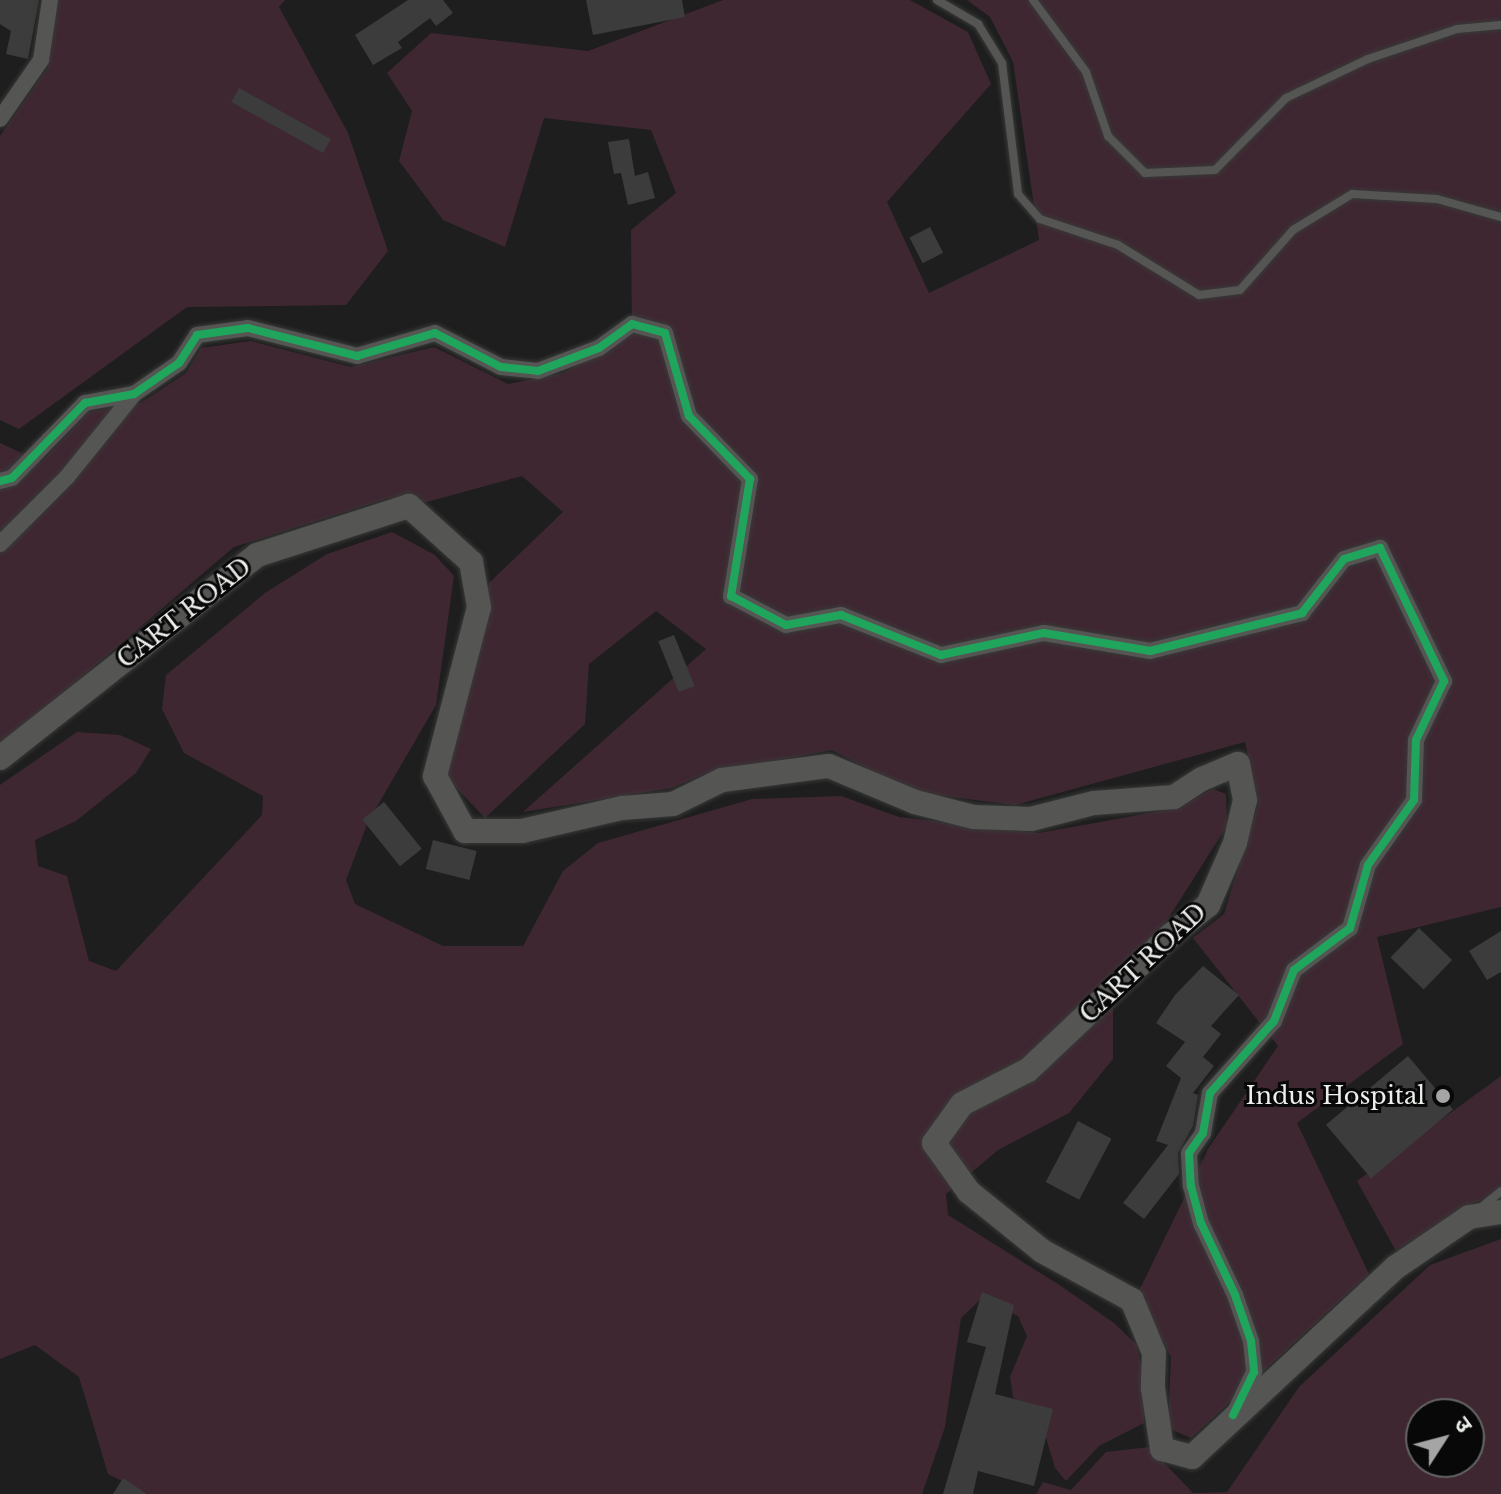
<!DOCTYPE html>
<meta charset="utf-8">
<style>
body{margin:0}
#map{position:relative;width:1501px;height:1494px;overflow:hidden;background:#1d1e1d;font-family:"Libre Baskerville","Noto Sans Devanagari",serif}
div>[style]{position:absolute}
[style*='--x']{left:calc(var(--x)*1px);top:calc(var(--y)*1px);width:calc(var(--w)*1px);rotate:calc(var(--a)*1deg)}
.green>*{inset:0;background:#3f2732}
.building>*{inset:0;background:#3b3c3b;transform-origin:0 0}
.roads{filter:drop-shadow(0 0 2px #383a38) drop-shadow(0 0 2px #383a38)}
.lane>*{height:8px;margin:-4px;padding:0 4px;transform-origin:4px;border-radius:4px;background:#555654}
.street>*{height:16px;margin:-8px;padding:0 8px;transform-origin:8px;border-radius:8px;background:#555654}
.secondary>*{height:24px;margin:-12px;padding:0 12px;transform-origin:12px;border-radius:12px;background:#555654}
.cycleway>*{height:8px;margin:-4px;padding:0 4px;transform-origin:4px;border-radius:4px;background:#20a55d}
.dots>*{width:22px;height:22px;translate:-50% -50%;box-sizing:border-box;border:4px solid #070807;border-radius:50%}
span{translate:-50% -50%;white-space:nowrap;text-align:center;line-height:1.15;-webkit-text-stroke:6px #070807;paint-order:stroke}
.street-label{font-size:24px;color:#eceeec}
.poi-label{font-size:24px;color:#eceeec}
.right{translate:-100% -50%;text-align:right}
.north{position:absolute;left:1405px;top:1398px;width:80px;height:80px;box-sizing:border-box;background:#070807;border:2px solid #636463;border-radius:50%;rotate:54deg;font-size:22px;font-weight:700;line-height:32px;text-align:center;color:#eceeec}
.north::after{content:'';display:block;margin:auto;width:28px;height:36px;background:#a4a5a4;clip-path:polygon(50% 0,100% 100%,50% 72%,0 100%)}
</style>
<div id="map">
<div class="green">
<div style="clip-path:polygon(43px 0,285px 0,279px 7px,348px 133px,388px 251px,346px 305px,187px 307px,19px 429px,0 420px,0 136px,48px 67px)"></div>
<div style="clip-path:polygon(723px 0,910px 0,968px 32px,991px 84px,887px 202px,929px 293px,1039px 240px,1013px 62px,990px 17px,967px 0,1501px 0,1501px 907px,1377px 937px,1403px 1044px,1297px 1123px,1369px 1274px,1191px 1438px,1168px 1428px,1171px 1357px,1138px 1293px,1208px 1149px,1278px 1046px,1193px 938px,1224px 914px,1258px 804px,1245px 742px,1015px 805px,912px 792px,832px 750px,704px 774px,672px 788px,523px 812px,706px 649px,656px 611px,589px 664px,585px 724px,485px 818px,446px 777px,489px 583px,563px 512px,522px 476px,423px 503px,389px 498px,234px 547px,0 747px,0 443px,41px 462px,88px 412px,141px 403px,186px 373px,201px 348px,250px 341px,351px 367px,434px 347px,508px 384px,563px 373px,632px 335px,631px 230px,676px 193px,651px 130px,544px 118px,505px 247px,443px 220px,399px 161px,412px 111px,387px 73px,431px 33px,588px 51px)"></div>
<div style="clip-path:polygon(392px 532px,435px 555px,454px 576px,436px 705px,368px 822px,346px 880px,355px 904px,443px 946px,523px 946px,563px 871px,598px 843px,752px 799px,841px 796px,899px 817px,1039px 833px,1177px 808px,1213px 789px,1226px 794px,1227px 826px,1113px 1005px,1113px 1059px,1069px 1113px,998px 1150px,946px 1194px,948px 1215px,1061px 1286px,1114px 1323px,1137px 1345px,1146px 1392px,1144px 1423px,1099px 1446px,1066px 1481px,1055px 1468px,1043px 1427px,1013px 1397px,1010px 1377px,1027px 1336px,1018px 1316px,981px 1299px,961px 1318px,945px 1427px,922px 1494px,148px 1494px,108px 1474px,79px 1377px,35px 1345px,0 1359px,0 785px,77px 732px,120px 735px,151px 749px,136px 773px,76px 821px,35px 840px,38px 866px,67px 876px,89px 961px,116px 971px,262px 815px,263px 796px,184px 753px,162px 709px,166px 675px,265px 593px,327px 554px)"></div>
<div style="clip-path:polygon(1501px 1076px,1501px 1194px,1465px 1206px,1396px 1251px,1357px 1181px)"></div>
<div style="clip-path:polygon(evenodd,1501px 1239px,1501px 1494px,1036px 1494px,1043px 1482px,1071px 1490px,1106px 1452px,1149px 1447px,1193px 1493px,1227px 1492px,1299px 1387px,1430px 1265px,1501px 1239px,1421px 1414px,1469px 1414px,1469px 1462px,1421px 1462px,1421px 1414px)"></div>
</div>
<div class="building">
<div style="clip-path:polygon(0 0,39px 0,28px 59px,6px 54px,11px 31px,0 24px)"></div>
<div style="clip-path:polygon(408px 0,443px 0,453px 13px,436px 26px,430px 18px,398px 42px,402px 48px,373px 65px,355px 35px)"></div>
<div style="clip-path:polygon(586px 0,682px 0,685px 17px,593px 35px)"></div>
<div style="left:239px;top:88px;width:105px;height:16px;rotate:29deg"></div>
<div style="clip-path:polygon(629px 139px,635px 176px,648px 172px,655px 198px,628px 205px,621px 173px,614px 174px,608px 142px)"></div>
<div style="left:930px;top:227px;width:29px;height:23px;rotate:63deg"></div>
<div style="left:674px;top:635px;width:55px;height:17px;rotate:68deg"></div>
<div style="left:384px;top:802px;width:60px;height:28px;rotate:51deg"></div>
<div style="left:433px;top:840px;width:45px;height:30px;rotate:14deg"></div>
<div style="left:1419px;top:928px;width:46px;height:41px;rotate:44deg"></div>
<div style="clip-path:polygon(1501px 931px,1501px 972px,1487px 980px,1469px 951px)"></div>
<div style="clip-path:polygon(1203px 966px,1239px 995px,1211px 1026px,1221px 1034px,1203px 1057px,1214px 1066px,1193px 1093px,1198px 1095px,1193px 1126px,1178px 1153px,1179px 1174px,1144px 1219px,1123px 1203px,1168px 1145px,1156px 1141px,1181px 1078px,1166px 1066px,1185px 1042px,1156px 1023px,1175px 995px)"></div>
<div style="left:1408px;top:1056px;width:70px;height:107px;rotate:50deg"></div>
<div style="left:1078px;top:1121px;width:38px;height:69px;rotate:28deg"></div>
<div style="clip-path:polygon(982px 1292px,1014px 1305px,995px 1394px,1053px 1409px,1034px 1486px,978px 1471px,973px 1494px,943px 1494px,986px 1347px,967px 1342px)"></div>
<div style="clip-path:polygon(123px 1478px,147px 1494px,113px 1494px)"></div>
</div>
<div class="roads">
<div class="lane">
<div style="--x:937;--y:0;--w:48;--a:30.3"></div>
<div style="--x:978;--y:24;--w:46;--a:58.4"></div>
<div style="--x:1002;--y:63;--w:132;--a:83"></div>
<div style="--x:1018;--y:194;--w:33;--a:49"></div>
<div style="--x:1040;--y:219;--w:82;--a:18.4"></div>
<div style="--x:1118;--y:245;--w:95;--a:31.7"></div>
<div style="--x:1199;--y:295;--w:41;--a:-7"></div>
<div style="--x:1240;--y:290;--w:80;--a:-48.5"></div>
<div style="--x:1293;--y:230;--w:69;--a:-31.4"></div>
<div style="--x:1352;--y:194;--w:85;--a:3.4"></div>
<div style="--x:1437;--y:199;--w:66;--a:15.7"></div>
<div style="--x:1033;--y:0;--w:89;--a:53.6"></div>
<div style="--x:1086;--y:72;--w:68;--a:71"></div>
<div style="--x:1108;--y:136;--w:52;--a:45"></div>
<div style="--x:1145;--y:173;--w:70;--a:-2.5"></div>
<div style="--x:1215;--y:170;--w:101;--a:-45.4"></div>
<div style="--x:1286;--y:98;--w:91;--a:-25.4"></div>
<div style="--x:1368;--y:59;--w:94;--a:-18.6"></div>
<div style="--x:1457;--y:29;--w:44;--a:-5.2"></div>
<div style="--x:1479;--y:1209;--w:28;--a:-39"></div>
</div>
<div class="street">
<div style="--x:0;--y:119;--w:72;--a:-55.2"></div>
<div style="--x:41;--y:60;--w:61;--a:-81.5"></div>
<div style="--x:0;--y:481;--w:12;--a:-14"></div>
<div style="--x:12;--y:478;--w:105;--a:-45.8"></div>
<div style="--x:85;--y:403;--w:50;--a:-10.4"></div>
<div style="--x:134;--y:394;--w:55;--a:-34.6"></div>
<div style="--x:179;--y:363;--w:33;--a:-57"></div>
<div style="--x:197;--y:335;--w:51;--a:-7.8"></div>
<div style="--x:248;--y:328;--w:113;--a:14.4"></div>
<div style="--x:357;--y:356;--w:81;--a:-16.4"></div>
<div style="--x:435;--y:333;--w:74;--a:27.3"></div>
<div style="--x:501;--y:367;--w:37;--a:6"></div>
<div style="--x:538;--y:371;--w:65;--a:-20.7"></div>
<div style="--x:599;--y:348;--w:41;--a:-36"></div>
<div style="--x:632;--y:324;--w:34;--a:15"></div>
<div style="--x:665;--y:333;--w:86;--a:73.9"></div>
<div style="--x:689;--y:416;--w:88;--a:45.9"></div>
<div style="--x:750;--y:479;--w:119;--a:99.2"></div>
<div style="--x:731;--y:596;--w:62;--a:27.8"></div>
<div style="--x:786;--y:625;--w:56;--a:-10.3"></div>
<div style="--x:841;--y:615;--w:108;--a:21.8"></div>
<div style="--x:941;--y:655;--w:105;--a:-12.1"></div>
<div style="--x:1044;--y:633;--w:108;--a:9.6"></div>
<div style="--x:1150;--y:651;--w:157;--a:-14"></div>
<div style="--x:1302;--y:613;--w:68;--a:-52.1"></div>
<div style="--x:1344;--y:559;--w:38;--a:-17"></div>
<div style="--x:1380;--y:548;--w:148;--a:64.3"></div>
<div style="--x:1444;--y:681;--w:65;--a:115.4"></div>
<div style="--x:1416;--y:740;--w:60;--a:91.9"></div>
<div style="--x:1414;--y:800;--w:80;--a:125.3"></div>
<div style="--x:1368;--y:865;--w:66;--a:105.9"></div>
<div style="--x:1350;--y:928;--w:70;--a:143.1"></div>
<div style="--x:1294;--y:970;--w:55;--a:111.4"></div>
<div style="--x:1274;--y:1021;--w:96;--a:131.6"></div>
<div style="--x:1210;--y:1093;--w:41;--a:99.9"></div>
<div style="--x:1203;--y:1133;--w:24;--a:125"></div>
<div style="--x:1189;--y:1153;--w:33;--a:87"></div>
<div style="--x:1191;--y:1186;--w:38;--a:75"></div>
<div style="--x:1201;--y:1223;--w:80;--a:64.7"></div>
<div style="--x:1235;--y:1295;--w:49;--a:70.8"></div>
<div style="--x:1251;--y:1341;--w:31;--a:84"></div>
<div style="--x:1254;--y:1372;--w:44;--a:115.4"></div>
<div style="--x:0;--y:544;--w:95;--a:-45"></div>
<div style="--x:67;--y:477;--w:107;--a:-51.1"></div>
</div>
<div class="secondary">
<div style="--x:0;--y:758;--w:328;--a:-38.3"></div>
<div style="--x:257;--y:555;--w:160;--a:-17.9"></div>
<div style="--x:409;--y:506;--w:84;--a:42.1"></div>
<div style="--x:471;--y:562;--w:46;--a:79.9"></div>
<div style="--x:479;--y:607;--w:175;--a:104.6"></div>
<div style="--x:435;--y:776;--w:63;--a:61.4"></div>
<div style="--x:465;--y:831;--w:57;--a:0"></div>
<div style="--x:522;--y:831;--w:103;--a:-13"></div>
<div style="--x:622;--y:808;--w:51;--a:-4.5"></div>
<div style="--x:673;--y:804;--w:55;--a:-26.1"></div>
<div style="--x:722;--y:780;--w:108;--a:-7.5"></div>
<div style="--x:829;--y:766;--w:93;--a:22.7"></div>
<div style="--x:915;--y:802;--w:61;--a:14.3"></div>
<div style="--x:974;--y:817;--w:57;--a:2"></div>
<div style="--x:1031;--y:819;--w:65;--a:-14.3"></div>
<div style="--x:1094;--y:803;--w:80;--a:-4.3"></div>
<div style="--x:1174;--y:797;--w:33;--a:-33"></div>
<div style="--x:1202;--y:779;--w:39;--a:-23"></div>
<div style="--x:1238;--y:764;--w:37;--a:79"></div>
<div style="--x:1245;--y:800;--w:44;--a:103.1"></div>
<div style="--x:1235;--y:843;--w:68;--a:113.5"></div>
<div style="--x:1208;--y:905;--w:48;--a:141"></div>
<div style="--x:1171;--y:935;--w:197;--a:136.6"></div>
<div style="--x:1028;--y:1070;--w:74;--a:152.7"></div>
<div style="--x:962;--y:1104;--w:48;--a:125.7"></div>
<div style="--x:934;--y:1143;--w:60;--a:54.5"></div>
<div style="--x:969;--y:1192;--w:94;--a:38.9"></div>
<div style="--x:1042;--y:1251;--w:102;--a:28.6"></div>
<div style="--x:1132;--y:1300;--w:57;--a:67.5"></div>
<div style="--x:1154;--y:1353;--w:35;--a:92"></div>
<div style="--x:1153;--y:1388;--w:62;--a:81.6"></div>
<div style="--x:1162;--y:1449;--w:31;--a:15"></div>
<div style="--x:1192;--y:1457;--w:279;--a:-43"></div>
<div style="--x:1396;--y:1267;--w:88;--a:-34.4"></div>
<div style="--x:1469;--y:1217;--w:32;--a:-9"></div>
</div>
</div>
<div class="cycleway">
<div style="--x:0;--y:481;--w:12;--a:-14"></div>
<div style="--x:12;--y:478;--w:105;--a:-45.8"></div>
<div style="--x:85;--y:403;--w:50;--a:-10.4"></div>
<div style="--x:134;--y:394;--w:55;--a:-34.6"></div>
<div style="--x:179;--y:363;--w:33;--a:-57"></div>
<div style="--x:197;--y:335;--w:51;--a:-7.8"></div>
<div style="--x:248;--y:328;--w:113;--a:14.4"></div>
<div style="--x:357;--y:356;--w:81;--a:-16.4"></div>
<div style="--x:435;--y:333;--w:74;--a:27.3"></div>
<div style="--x:501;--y:367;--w:37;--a:6"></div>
<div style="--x:538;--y:371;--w:65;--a:-20.7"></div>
<div style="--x:599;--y:348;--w:41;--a:-36"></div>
<div style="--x:632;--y:324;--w:34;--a:15"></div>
<div style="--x:665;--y:333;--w:86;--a:73.9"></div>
<div style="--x:689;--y:416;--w:88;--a:45.9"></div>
<div style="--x:750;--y:479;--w:119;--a:99.2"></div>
<div style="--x:731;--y:596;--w:62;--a:27.8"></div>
<div style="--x:786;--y:625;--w:56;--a:-10.3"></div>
<div style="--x:841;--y:615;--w:108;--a:21.8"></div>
<div style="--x:941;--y:655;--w:105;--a:-12.1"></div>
<div style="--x:1044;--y:633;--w:108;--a:9.6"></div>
<div style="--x:1150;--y:651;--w:157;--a:-14"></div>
<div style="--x:1302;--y:613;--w:68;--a:-52.1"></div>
<div style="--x:1344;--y:559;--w:38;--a:-17"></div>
<div style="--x:1380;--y:548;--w:148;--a:64.3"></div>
<div style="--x:1444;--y:681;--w:65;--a:115.4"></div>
<div style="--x:1416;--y:740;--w:60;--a:91.9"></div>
<div style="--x:1414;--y:800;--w:80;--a:125.3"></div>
<div style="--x:1368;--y:865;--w:66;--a:105.9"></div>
<div style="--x:1350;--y:928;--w:70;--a:143.1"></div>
<div style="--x:1294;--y:970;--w:55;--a:111.4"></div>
<div style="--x:1274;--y:1021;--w:96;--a:131.6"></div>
<div style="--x:1210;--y:1093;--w:41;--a:99.9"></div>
<div style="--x:1203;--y:1133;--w:24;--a:125"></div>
<div style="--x:1189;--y:1153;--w:33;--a:87"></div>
<div style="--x:1191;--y:1186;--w:38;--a:75"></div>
<div style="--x:1201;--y:1223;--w:80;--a:64.7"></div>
<div style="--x:1235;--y:1295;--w:49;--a:70.8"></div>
<div style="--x:1251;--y:1341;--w:31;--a:84"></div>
<div style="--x:1254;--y:1372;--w:48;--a:116"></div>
</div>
<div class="dots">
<div style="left:1443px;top:1096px;background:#a4a5a4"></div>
</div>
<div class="street-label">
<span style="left:184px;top:613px;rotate:-38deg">CART ROAD</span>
<span style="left:1143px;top:963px;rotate:-43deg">CART ROAD</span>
</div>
<div class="poi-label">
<span class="right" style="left:1425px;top:1096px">Indus Hospital</span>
</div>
<div class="north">उ</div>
</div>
